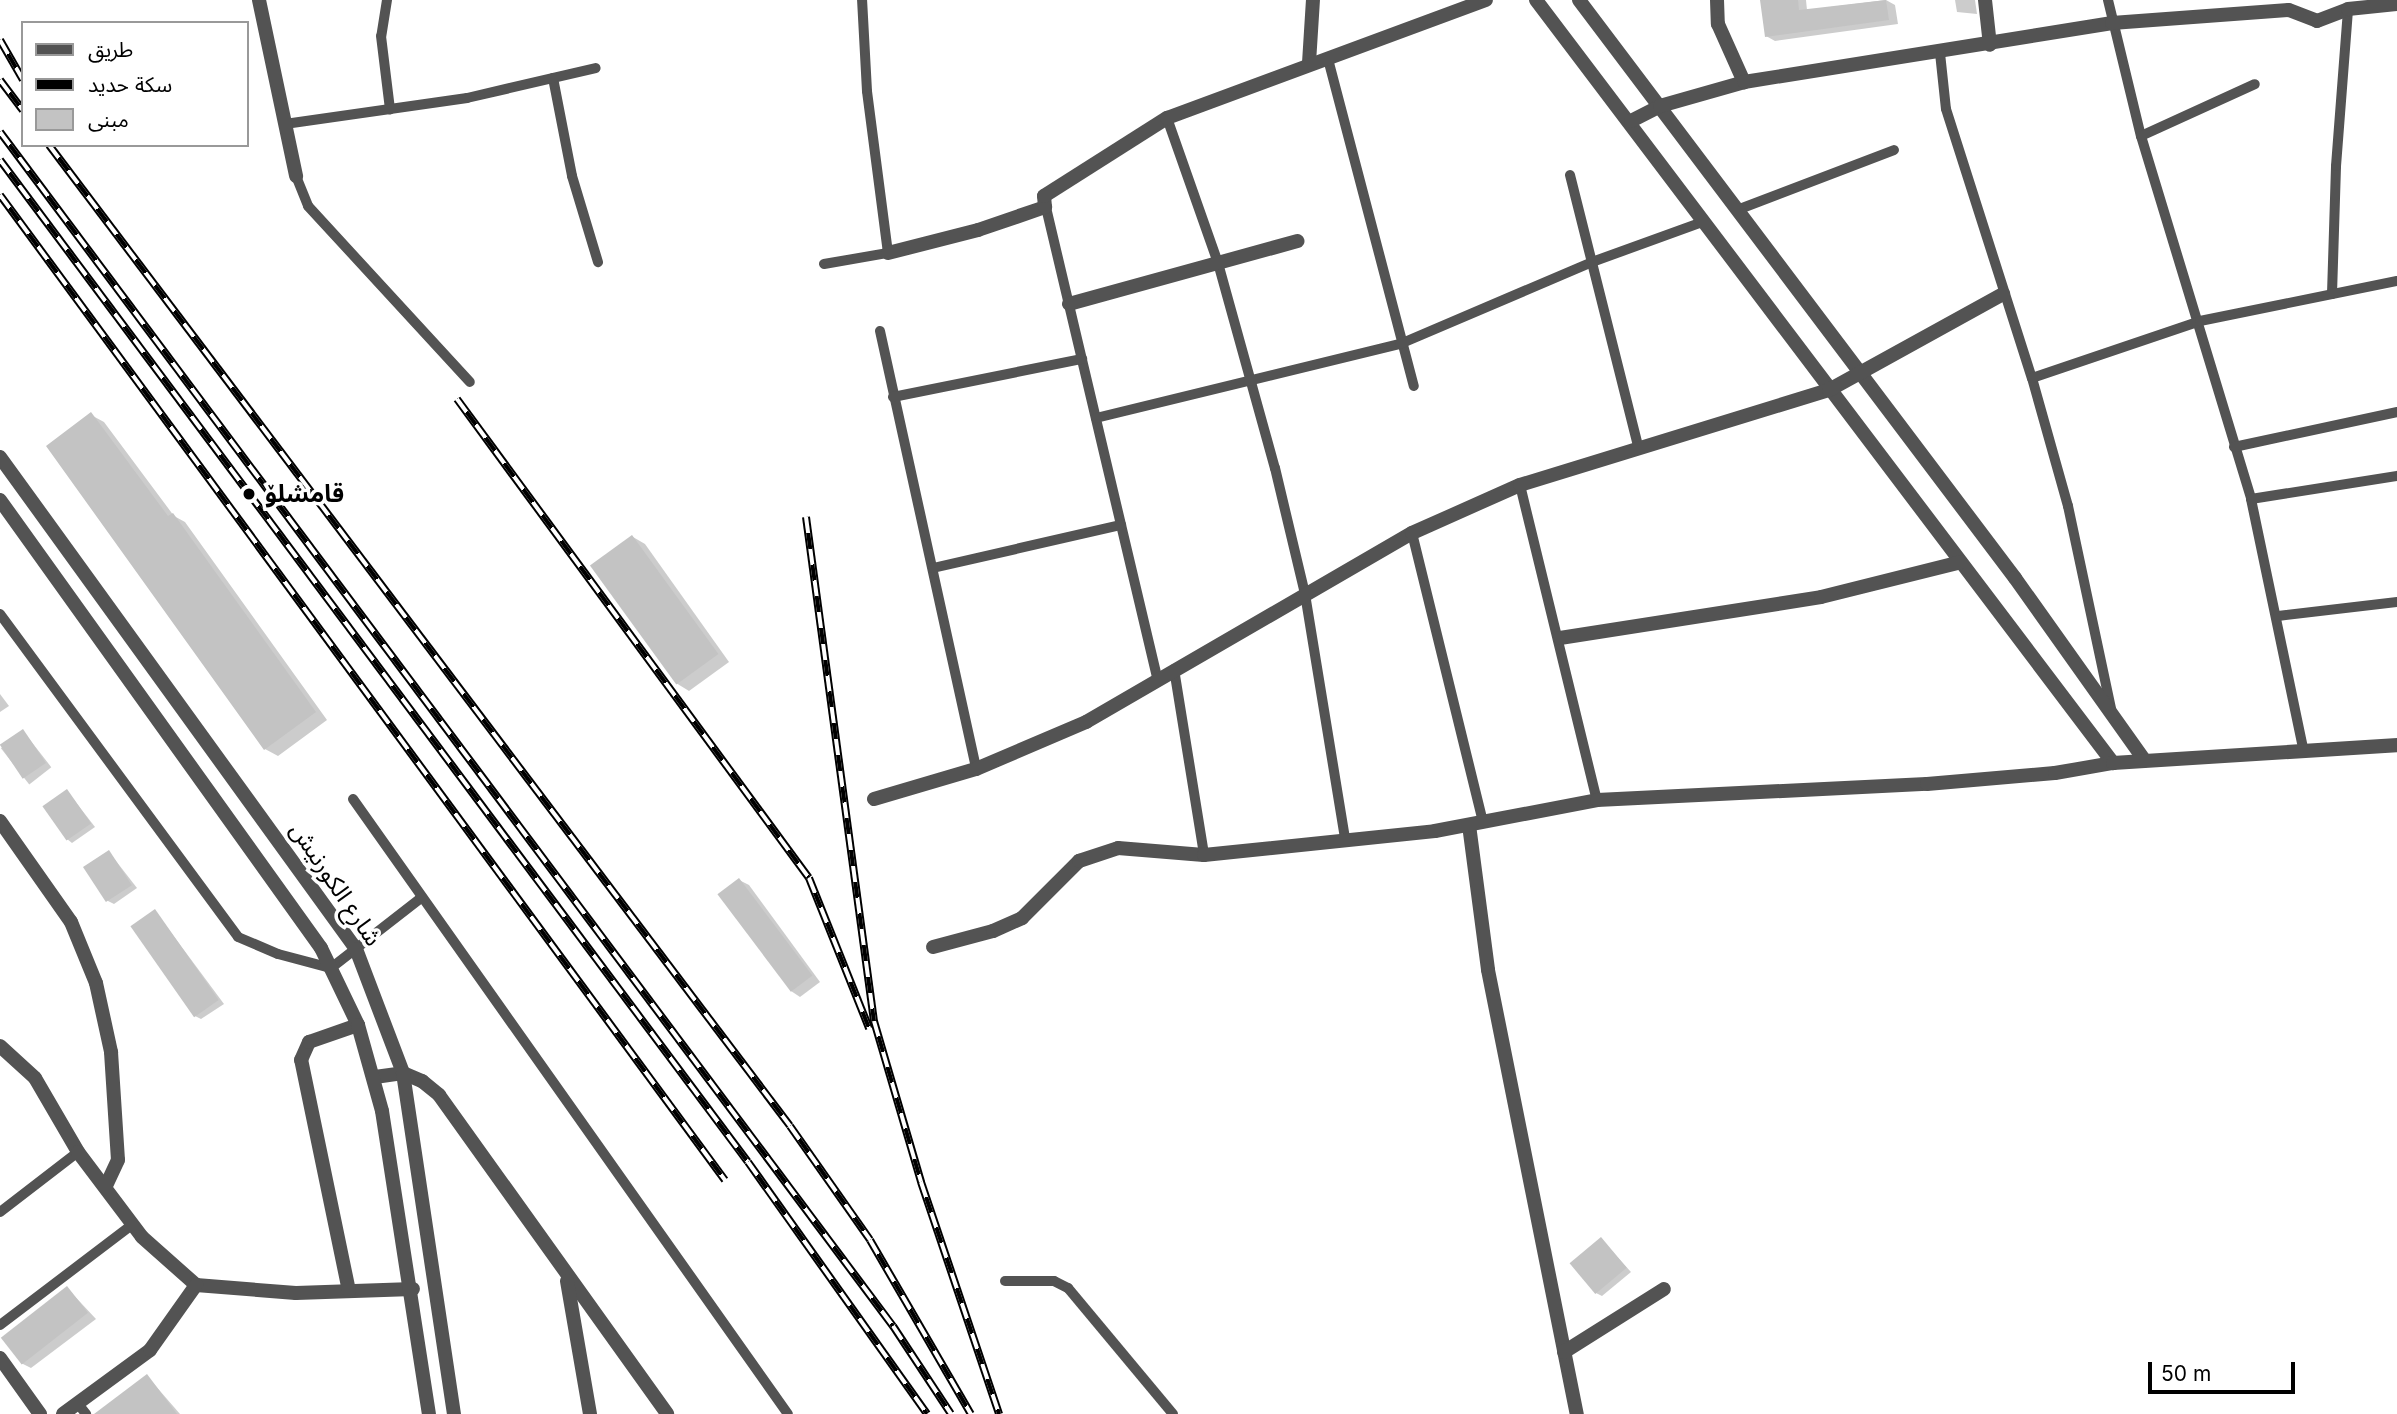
<!DOCTYPE html>
<meta charset="utf-8">
<style>
body{margin:0}
#map{position:relative;width:2397px;height:1414px;overflow:hidden;background:#fff;font-family:Inter,"Noto Sans Arabic",sans-serif}
div>[style]{position:absolute}
[style*='--x']{left:calc(var(--x)*1px);top:calc(var(--y)*1px);width:calc(var(--w)*1px);rotate:calc(var(--a)*1deg)}
.shadow>*{inset:0;background:#0003;transform-origin:0 0}
.building>*{inset:0;background:#c3c3c3;transform-origin:0 0}
.service>*{height:10px;margin:-5px;padding:0 5px;transform-origin:5px;border-radius:5px;background:#535353}
.minor>*{height:14px;margin:-7px;padding:0 7px;transform-origin:7px;border-radius:7px;background:#535353}
.tertiary>*{height:14px;margin:-7px;padding:0 7px;transform-origin:7px;border-radius:7px;background:#535353}
.rail>*{height:8px;margin-top:-4px;transform-origin:0;background:repeating-linear-gradient(90deg,#fff 0 16px,#000 0 32px);box-sizing:border-box;border-block:2px solid #000}
.dots>*{width:19px;height:19px;translate:-50% -50%;box-sizing:border-box;border:4px solid #fff;border-radius:50%}
span{translate:-50% -50%;white-space:nowrap;text-align:center;line-height:1.15;-webkit-text-stroke:7px #fff;paint-order:stroke}
.poi-label{font-size:24px;color:#000;font-weight:700}
.left{translate:0 -50%;text-align:left}
.street-label{font-size:24px;color:#000}
.legend{position:absolute;left:21px;top:21px;width:228px;height:126px;box-sizing:border-box;background:#fff;border:2px solid #999;margin:0;padding:9px 12px;list-style:none;font-size:21px;color:#000}
.legend li{display:flex;align-items:center;gap:14px;height:35px}
.legend b{width:35px;border:2px solid #999}
.scale{position:absolute;left:2148px;top:1362px;width:147px;height:32px;box-sizing:border-box;border:4px solid #000;border-top:0;padding-left:9px;font-size:21px;line-height:24px;white-space:nowrap;color:#000;-webkit-text-stroke:5px #fff;paint-order:stroke}
</style>
<div id="map">
<div class="shadow">
<div style="clip-path:polygon(1761px 0,1806px 0,1807px 10px,1886px 0,1895px 5px,1898px 24px,1775px 41px,1766px 36px)"></div>
<div style="clip-path:polygon(1955px 0,1975px 0,1977px 14px,1957px 12px)"></div>
<div style="clip-path:polygon(91px 415px,104px 422px,174px 516px,185px 522px,327px 720px,278px 756px,265px 749px)"></div>
<div style="clip-path:polygon(633px 537px,645px 544px,729px 662px,689px 691px,676px 683px)"></div>
<div style="clip-path:polygon(0 694px,9px 706px,0 712px)"></div>
<div style="left:23px;top:731px;width:46px;height:28px;rotate:52deg"></div>
<div style="clip-path:polygon(67px 791px,95px 827px,72px 843px,67px 839px)"></div>
<div style="clip-path:polygon(109px 852px,137px 888px,114px 904px,108px 901px)"></div>
<div style="clip-path:polygon(739px 880px,749px 885px,820px 982px,800px 997px,791px 991px)"></div>
<div style="clip-path:polygon(155px 911px,224px 1004px,201px 1019px,195px 1016px)"></div>
<div style="clip-path:polygon(1601px 1239px,1631px 1272px,1602px 1296px,1596px 1293px)"></div>
<div style="clip-path:polygon(67px 1288px,96px 1319px,31px 1368px,21px 1363px)"></div>
<div style="clip-path:polygon(147px 1376px,180px 1414px,104px 1414px)"></div>
</div>
<div class="building">
<div style="clip-path:polygon(1760px 0,1798px 0,1799px 10px,1886px 0,1889px 20px,1765px 37px)"></div>
<div style="clip-path:polygon(91px 412px,168px 516px,173px 513px,316px 712px,264px 750px,46px 446px)"></div>
<div style="left:632px;top:535px;width:147px;height:52px;rotate:54deg"></div>
<div style="left:23px;top:729px;width:41px;height:28px;rotate:56deg"></div>
<div style="left:67px;top:789px;width:42px;height:30px;rotate:55deg"></div>
<div style="left:109px;top:850px;width:42px;height:31px;rotate:57deg"></div>
<div style="left:739px;top:878px;width:122px;height:27px;rotate:53deg"></div>
<div style="left:155px;top:909px;width:111px;height:30px;rotate:55deg"></div>
<div style="left:1601px;top:1237px;width:40px;height:41px;rotate:50deg"></div>
<div style="left:67px;top:1286px;width:34px;height:84px;rotate:52deg"></div>
<div style="clip-path:polygon(147px 1374px,177px 1414px,94px 1414px)"></div>
</div>
<div class="service">
<div style="--x:387;--y:0;--w:36;--a:99"></div>
<div style="--x:381;--y:36;--w:74;--a:83"></div>
<div style="--x:2108;--y:0;--w:140;--a:76.4"></div>
<div style="--x:2141;--y:136;--w:379;--a:73.1"></div>
<div style="--x:2251;--y:499;--w:259;--a:78.2"></div>
<div style="--x:1940;--y:53;--w:56;--a:83.9"></div>
<div style="--x:1946;--y:109;--w:282;--a:72.3"></div>
<div style="--x:2032;--y:378;--w:133;--a:74.3"></div>
<div style="--x:2068;--y:506;--w:208;--a:78"></div>
<div style="--x:1328;--y:59;--w:338;--a:75.3"></div>
<div style="--x:553;--y:78;--w:100;--a:79"></div>
<div style="--x:572;--y:176;--w:90;--a:73.2"></div>
<div style="--x:1167;--y:118;--w:154;--a:70.6"></div>
<div style="--x:1218;--y:263;--w:213;--a:74.5"></div>
<div style="--x:1275;--y:468;--w:130;--a:76.6"></div>
<div style="--x:1305;--y:594;--w:247;--a:80.7"></div>
<div style="--x:285;--y:124;--w:184;--a:-8.1"></div>
<div style="--x:467;--y:98;--w:132;--a:-13.1"></div>
<div style="--x:2141;--y:136;--w:125;--a:-24.5"></div>
<div style="--x:1570;--y:175;--w:283;--a:75.9"></div>
<div style="--x:296;--y:176;--w:32;--a:68"></div>
<div style="--x:308;--y:206;--w:239;--a:47.4"></div>
<div style="--x:1044;--y:199;--w:494;--a:76.7"></div>
<div style="--x:1737;--y:210;--w:168;--a:-20.9"></div>
<div style="--x:824;--y:264;--w:65;--a:-9.8"></div>
<div style="--x:888;--y:253;--w:163;--a:-97.4"></div>
<div style="--x:867;--y:91;--w:91;--a:-93.1"></div>
<div style="--x:2332;--y:294;--w:128;--a:-88.2"></div>
<div style="--x:2336;--y:166;--w:157;--a:-85.6"></div>
<div style="--x:880;--y:331;--w:448;--a:77.6"></div>
<div style="--x:2032;--y:378;--w:177;--a:-18.7"></div>
<div style="--x:2200;--y:321;--w:201;--a:-11.5"></div>
<div style="--x:893;--y:397;--w:193;--a:-11.4"></div>
<div style="--x:1096;--y:418;--w:313;--a:-13.7"></div>
<div style="--x:1400;--y:344;--w:209;--a:-23.1"></div>
<div style="--x:1592;--y:262;--w:120;--a:-19.9"></div>
<div style="--x:2234;--y:447;--w:167;--a:-12.1"></div>
<div style="--x:1520;--y:485;--w:324;--a:76.3"></div>
<div style="--x:2251;--y:499;--w:148;--a:-9"></div>
<div style="--x:1412;--y:533;--w:298;--a:76.2"></div>
<div style="--x:933;--y:568;--w:193;--a:-12.9"></div>
<div style="--x:0;--y:614;--w:401;--a:53.6"></div>
<div style="--x:238;--y:937;--w:43;--a:23"></div>
<div style="--x:278;--y:954;--w:55;--a:14.8"></div>
<div style="--x:331;--y:968;--w:114;--a:-37.9"></div>
<div style="--x:2278;--y:616;--w:120;--a:-6.7"></div>
<div style="--x:1174;--y:669;--w:188;--a:80.8"></div>
<div style="--x:353;--y:799;--w:753;--a:54.73"></div>
<div style="--x:0;--y:1212;--w:98;--a:-37.6"></div>
<div style="--x:1005;--y:1281;--w:49;--a:0"></div>
<div style="--x:1054;--y:1281;--w:16;--a:27"></div>
<div style="--x:1068;--y:1288;--w:164;--a:50.2"></div>
<div style="--x:0;--y:1325;--w:167;--a:-37.2"></div>
<div style="--x:78;--y:1404;--w:13;--a:51"></div>
</div>
<div class="minor">
<div style="--x:259;--y:0;--w:180;--a:78.1"></div>
<div style="--x:1536;--y:0;--w:957;--a:52.9"></div>
<div style="--x:1579;--y:0;--w:724;--a:52.97"></div>
<div style="--x:2015;--y:578;--w:224;--a:54.6"></div>
<div style="--x:1717;--y:0;--w:24;--a:88"></div>
<div style="--x:1718;--y:24;--w:64;--a:65.9"></div>
<div style="--x:1985;--y:0;--w:45;--a:83.7"></div>
<div style="--x:1309;--y:63;--w:63;--a:-86.4"></div>
<div style="--x:1631;--y:121;--w:33;--a:-27"></div>
<div style="--x:1660;--y:106;--w:87;--a:-15.9"></div>
<div style="--x:1744;--y:82;--w:373;--a:-9.1"></div>
<div style="--x:2112;--y:23;--w:177;--a:-4.2"></div>
<div style="--x:2289;--y:10;--w:30;--a:21"></div>
<div style="--x:2317;--y:21;--w:33;--a:-21"></div>
<div style="--x:2348;--y:9;--w:49;--a:-5.8"></div>
<div style="--x:888;--y:253;--w:93;--a:-14.3"></div>
<div style="--x:978;--y:230;--w:71;--a:-18.9"></div>
<div style="--x:1045;--y:207;--w:11;--a:-95"></div>
<div style="--x:1044;--y:196;--w:146;--a:-32.4"></div>
<div style="--x:1167;--y:118;--w:340;--a:-20.3"></div>
<div style="--x:1069;--y:304;--w:237;--a:-15.4"></div>
<div style="--x:1560;--y:638;--w:264;--a:-8.9"></div>
<div style="--x:1821;--y:597;--w:144;--a:-14"></div>
<div style="--x:874;--y:799;--w:106;--a:-16.4"></div>
<div style="--x:976;--y:769;--w:120;--a:-23.1"></div>
<div style="--x:1086;--y:722;--w:377;--a:-30.1"></div>
<div style="--x:1412;--y:533;--w:118;--a:-24"></div>
<div style="--x:1520;--y:485;--w:323;--a:-17.1"></div>
<div style="--x:1829;--y:390;--w:199;--a:-28.9"></div>
<div style="--x:0;--y:821;--w:123;--a:54.9"></div>
<div style="--x:71;--y:922;--w:66;--a:67.7"></div>
<div style="--x:96;--y:983;--w:71;--a:77.7"></div>
<div style="--x:111;--y:1052;--w:108;--a:86.3"></div>
<div style="--x:118;--y:1160;--w:29;--a:115"></div>
<div style="--x:1469;--y:825;--w:146;--a:82.5"></div>
<div style="--x:1488;--y:970;--w:453;--a:78.7"></div>
<div style="--x:933;--y:947;--w:62;--a:-14.9"></div>
<div style="--x:993;--y:931;--w:32;--a:-24"></div>
<div style="--x:1022;--y:918;--w:81;--a:-45"></div>
<div style="--x:1079;--y:861;--w:41;--a:-18.4"></div>
<div style="--x:1118;--y:848;--w:86;--a:4.7"></div>
<div style="--x:1204;--y:855;--w:232;--a:-5.9"></div>
<div style="--x:1435;--y:831;--w:165;--a:-10.8"></div>
<div style="--x:1597;--y:800;--w:330;--a:-2.8"></div>
<div style="--x:1927;--y:784;--w:128;--a:-4.9"></div>
<div style="--x:2055;--y:773;--w:59;--a:-9.8"></div>
<div style="--x:2113;--y:763;--w:285;--a:-3.6"></div>
<div style="--x:0;--y:1046;--w:47;--a:42.4"></div>
<div style="--x:35;--y:1078;--w:86;--a:59.8"></div>
<div style="--x:78;--y:1152;--w:106;--a:53"></div>
<div style="--x:142;--y:1237;--w:72;--a:41.6"></div>
<div style="--x:196;--y:1285;--w:100;--a:4.6"></div>
<div style="--x:296;--y:1293;--w:117;--a:-2"></div>
<div style="--x:375;--y:1077;--w:28;--a:-8"></div>
<div style="--x:403;--y:1073;--w:21;--a:23"></div>
<div style="--x:422;--y:1081;--w:22;--a:39"></div>
<div style="--x:439;--y:1095;--w:392;--a:54.4"></div>
<div style="--x:567;--y:1281;--w:135;--a:80.2"></div>
<div style="--x:349;--y:1291;--w:236;--a:-101.7"></div>
<div style="--x:301;--y:1060;--w:20;--a:-66"></div>
<div style="--x:309;--y:1042;--w:52;--a:-19.1"></div>
<div style="--x:1564;--y:1352;--w:118;--a:-32.2"></div>
<div style="--x:0;--y:1358;--w:69;--a:54.5"></div>
<div style="--x:63;--y:1414;--w:108;--a:-36.3"></div>
<div style="--x:150;--y:1350;--w:80;--a:-54.7"></div>
</div>
<div class="tertiary">
<div style="--x:0;--y:457;--w:607;--a:54.11"></div>
<div style="--x:356;--y:949;--w:133;--a:69.2"></div>
<div style="--x:403;--y:1073;--w:345;--a:81.5"></div>
<div style="--x:0;--y:500;--w:551;--a:54.38"></div>
<div style="--x:321;--y:948;--w:85;--a:64.3"></div>
<div style="--x:358;--y:1025;--w:89;--a:74.4"></div>
<div style="--x:382;--y:1111;--w:307;--a:81.2"></div>
</div>
<div class="rail">
<div style="--x:0;--y:40;--w:46;--a:60.1"></div>
<div style="--x:0;--y:80;--w:38;--a:53"></div>
<div style="--x:0;--y:132;--w:1491;--a:53.21"></div>
<div style="--x:893;--y:1326;--w:105;--a:56.6"></div>
<div style="--x:49;--y:145;--w:1229;--a:52.93"></div>
<div style="--x:790;--y:1126;--w:139;--a:54.9"></div>
<div style="--x:870;--y:1240;--w:201;--a:59.9"></div>
<div style="--x:0;--y:160;--w:1250;--a:53.26"></div>
<div style="--x:748;--y:1162;--w:309;--a:54.6"></div>
<div style="--x:0;--y:195;--w:1223;--a:53.65"></div>
<div style="--x:457;--y:399;--w:594;--a:53.69"></div>
<div style="--x:809;--y:878;--w:162;--a:68.2"></div>
<div style="--x:806;--y:517;--w:509;--a:82.32"></div>
<div style="--x:874;--y:1021;--w:168;--a:73.7"></div>
<div style="--x:921;--y:1182;--w:245;--a:71.4"></div>
</div>
<div class="dots">
<div style="left:249px;top:494px;background:#000"></div>
</div>
<div class="poi-label">
<span class="left" style="left:265px;top:494px">قامشلۆ</span>
</div>
<div class="street-label">
<span style="left:336px;top:884px;rotate:56deg">شارع الكورنيش</span>
</div>
<ul class="legend">
<li><b style="height:9px;background:#535353"></b>طريق</li>
<li><b style="height:9px;background:#000"></b>سكة حديد</li>
<li><b style="height:19px;background:#c3c3c3"></b>مبنى</li>
</ul>
<div class="scale">50 m</div>
</div>
